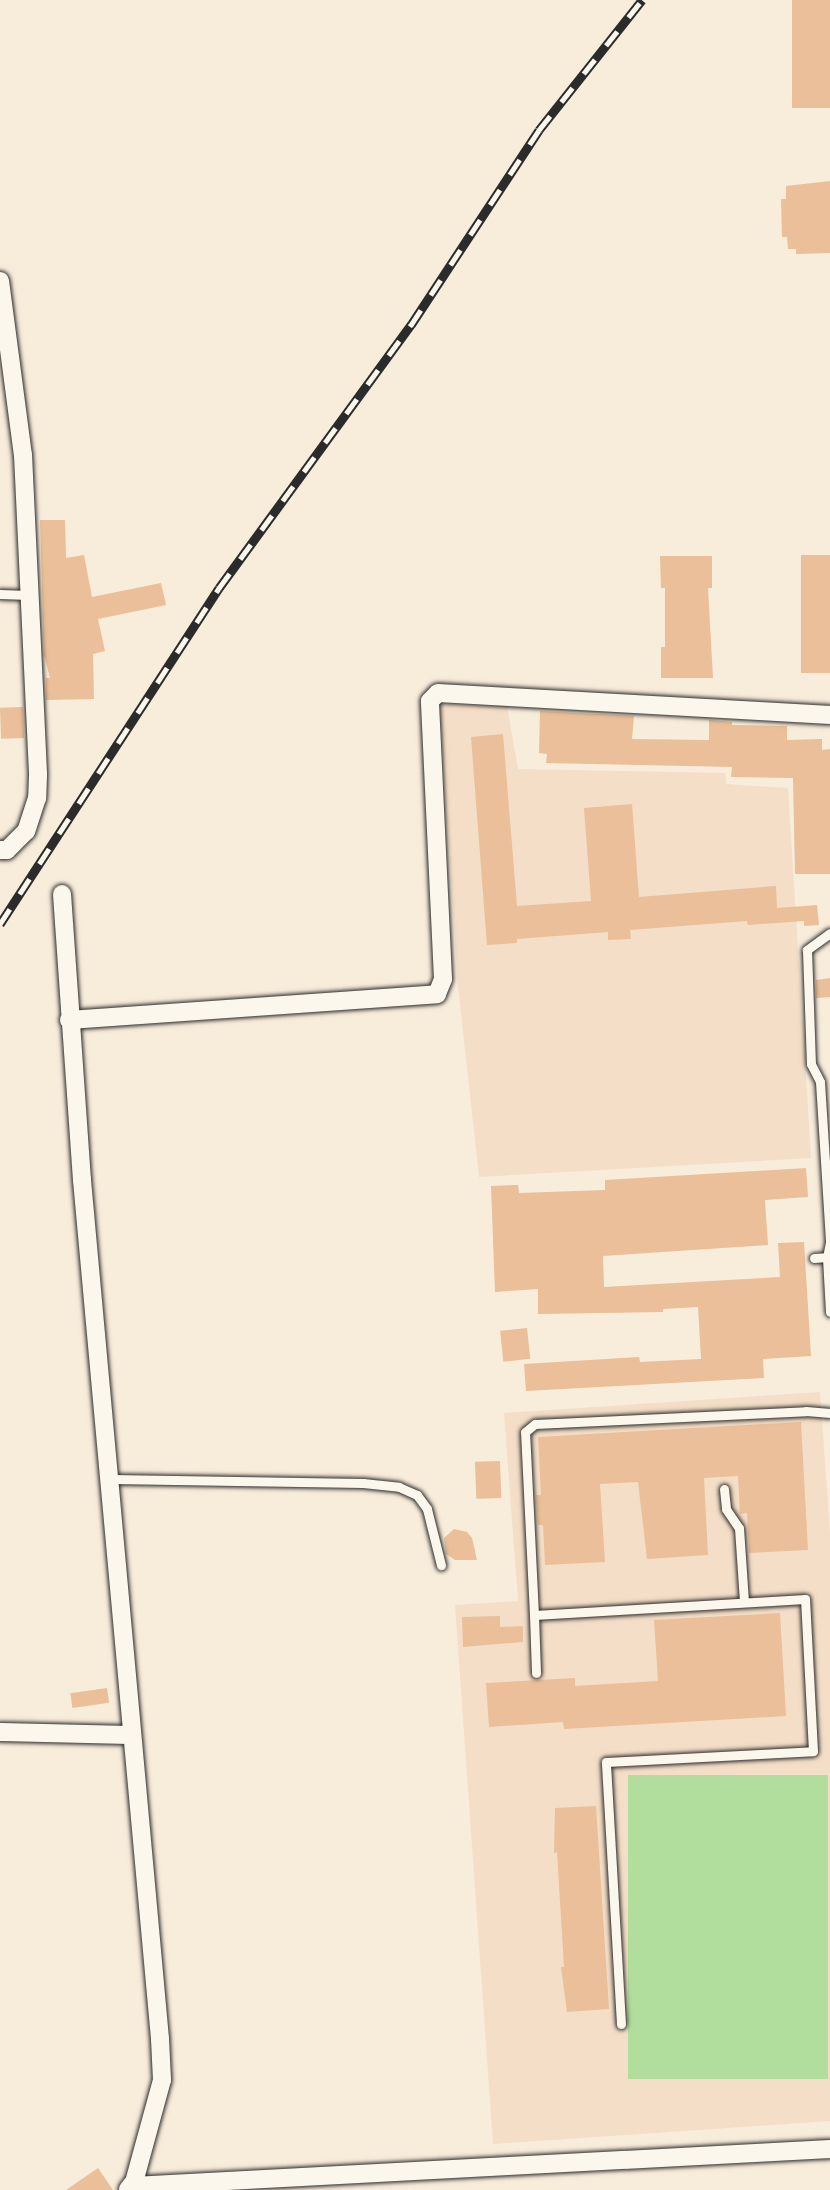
<!DOCTYPE html>
<style>
body{margin:0}
#map{position:relative;width:830px;height:2190px;overflow:hidden;background:#f8ecdb;font-family:"Comic Neue",sans-serif}
div>[style]{position:absolute}
[style*='--x']{left:calc(var(--x)*1px);top:calc(var(--y)*1px);width:calc(var(--w)*1px);rotate:calc(var(--a)*1deg)}
.built>*{inset:0;background:#f4dec7}
.green>*{inset:0;background:#b1de9c;transform-origin:0 0}
.building>*{inset:0;background:#eabf99;transform-origin:0 0}
.roads{filter:drop-shadow(0 0 2px #2b2b2b) drop-shadow(0 0 2px #2b2b2b)}
.service>*{height:9px;margin:-4.5px;padding:0 4.5px;transform-origin:4.5px;border-radius:4.5px;background:#fbf7ec}
.minor>*{height:18px;margin:-9px;padding:0 9px;transform-origin:9px;border-radius:9px;background:#fbf7ec}
.tertiary>*{height:22px;margin:-11px;padding:0 11px;transform-origin:11px;border-radius:11px;background:#fbf7ec}
.rail>*{height:9px;margin-top:-4.5px;transform-origin:0;background:repeating-linear-gradient(90deg,#fbf7ec 0 18px,#2b2b2b 0 36px);box-sizing:border-box;border-block:2px solid #2b2b2b}
span{translate:-50% -50%;white-space:nowrap;text-align:center;line-height:1.15;-webkit-text-stroke:6px #fbf7ec;paint-order:stroke}
</style>
<div id="map">
<div class="built">
<div style="clip-path:polygon(440px 705px,507px 706px,518px 769px,725px 773px,726px 784px,788px 788px,811px 1158px,479px 1177px,458px 986px)"></div>
<div style="clip-path:polygon(820px 1392px,830px 1532px,830px 2121px,493px 2144px,455px 1605px,518px 1601px,504px 1413px)"></div>
</div>
<div class="green">
<div style="left:828px;top:1775px;width:304px;height:200px;rotate:90deg"></div>
</div>
<div class="building">
<div style="left:792px;top:0;width:38px;height:108px"></div>
<div style="clip-path:polygon(830px 181px,830px 253px,796px 254px,796px 249px,788px 249px,787px 237px,782px 237px,781px 199px,786px 199px,786px 186px)"></div>
<div style="clip-path:polygon(40px 520px,65px 520px,66px 558px,84px 555px,92px 597px,161px 583px,166px 605px,98px 619px,105px 651px,93px 654px,94px 699px,46px 700px,46px 678px,50px 678px,44px 655px)"></div>
<div style="left:830px;top:555px;width:118px;height:29px;rotate:90deg"></div>
<div style="clip-path:polygon(660px 556px,712px 556px,712px 588px,708px 588px,713px 678px,661px 678px,661px 647px,665px 647px,665px 588px,661px 588px)"></div>
<div style="left:23px;top:707px;width:31px;height:23px;rotate:88deg"></div>
<div style="clip-path:polygon(540px 711px,634px 716px,632px 739px,709px 740px,709px 720px,732px 722px,732px 725px,787px 726px,787px 740px,822px 739px,822px 750px,830px 749px,830px 874px,795px 874px,793px 778px,731px 777px,732px 767px,546px 763px,547px 754px,539px 753px)"></div>
<div style="clip-path:polygon(503px 734px,517px 906px,591px 901px,584px 808px,632px 804px,639px 897px,776px 886px,777px 908px,817px 905px,819px 925px,804px 926px,804px 921px,748px 925px,747px 921px,630px 930px,631px 939px,608px 940px,608px 932px,517px 939px,517px 943px,487px 945px,471px 737px)"></div>
<div style="clip-path:polygon(830px 978px,830px 997px,816px 998px,816px 980px)"></div>
<div style="clip-path:polygon(806px 1168px,808px 1197px,765px 1200px,768px 1245px,603px 1256px,604px 1287px,780px 1277px,778px 1243px,804px 1242px,811px 1356px,763px 1359px,764px 1378px,526px 1391px,524px 1364px,639px 1357px,640px 1362px,701px 1359px,698px 1307px,663px 1309px,663px 1312px,538px 1314px,538px 1289px,495px 1292px,491px 1186px,518px 1185px,519px 1193px,605px 1190px,605px 1180px)"></div>
<div style="left:527px;top:1328px;width:31px;height:27px;rotate:84deg"></div>
<div style="clip-path:polygon(801px 1422px,808px 1550px,749px 1553px,747px 1513px,740px 1514px,738px 1476px,704px 1478px,708px 1555px,647px 1559px,638px 1482px,600px 1484px,605px 1562px,545px 1565px,543px 1525px,538px 1525px,536px 1495px,541px 1495px,538px 1437px)"></div>
<div style="left:500px;top:1461px;width:37px;height:25px;rotate:88deg"></div>
<div style="clip-path:polygon(454px 1529px,467px 1532px,472px 1538px,477px 1560px,455px 1560px,446px 1554px,444px 1538px)"></div>
<div style="clip-path:polygon(780px 1613px,786px 1716px,564px 1729px,563px 1722px,489px 1727px,486px 1683px,575px 1678px,575px 1686px,658px 1681px,654px 1620px)"></div>
<div style="clip-path:polygon(500px 1616px,500px 1627px,523px 1626px,523px 1642px,463px 1647px,462px 1617px)"></div>
<div style="left:107px;top:1688px;width:15px;height:37px;rotate:82deg"></div>
<div style="clip-path:polygon(596px 1806px,609px 2009px,567px 2012px,561px 1967px,564px 1967px,557px 1852px,554px 1853px,555px 1808px)"></div>
<div style="clip-path:polygon(98px 2168px,113px 2190px,66px 2190px)"></div>
</div>
<div class="roads">
<div class="service">
<div style="--x:0;--y:594;--w:28;--a:2"></div>
<div style="--x:830;--y:933;--w:29;--a:144"></div>
<div style="--x:807;--y:950;--w:114;--a:88"></div>
<div style="--x:811;--y:1064;--w:20;--a:63"></div>
<div style="--x:820;--y:1082;--w:160;--a:86.4"></div>
<div style="--x:830;--y:1242;--w:16;--a:101"></div>
<div style="--x:827;--y:1258;--w:54;--a:86.8"></div>
<div style="--x:814;--y:1258;--w:16;--a:-4"></div>
<div style="--x:111;--y:1479;--w:252;--a:0.9"></div>
<div style="--x:363;--y:1483;--w:36;--a:6"></div>
<div style="--x:399;--y:1487;--w:20;--a:24"></div>
<div style="--x:417;--y:1495;--w:17;--a:54"></div>
<div style="--x:427;--y:1509;--w:58;--a:76"></div>
<div style="--x:724;--y:1489;--w:20;--a:84"></div>
<div style="--x:726;--y:1509;--w:23;--a:56"></div>
<div style="--x:739;--y:1528;--w:73;--a:86.1"></div>
<div style="--x:534;--y:1615;--w:58;--a:88"></div>
<div style="--x:621;--y:2024;--w:262;--a:-93.3"></div>
<div style="--x:606;--y:1762;--w:207;--a:-3"></div>
<div style="--x:813;--y:1751;--w:152;--a:-93"></div>
<div style="--x:805;--y:1599;--w:271;--a:176.6"></div>
<div style="--x:534;--y:1615;--w:183;--a:-92.8"></div>
<div style="--x:525;--y:1432;--w:13;--a:-39"></div>
<div style="--x:535;--y:1424;--w:271;--a:-2.7"></div>
<div style="--x:806;--y:1411;--w:24;--a:5"></div>
</div>
<div class="minor">
<div style="--x:0;--y:281;--w:176;--a:82.5"></div>
<div style="--x:23;--y:455;--w:320;--a:87.3"></div>
<div style="--x:38;--y:775;--w:23;--a:92"></div>
<div style="--x:37;--y:798;--w:35;--a:108"></div>
<div style="--x:26;--y:831;--w:27;--a:135"></div>
<div style="--x:7;--y:850;--w:7;--a:180"></div>
<div style="--x:62;--y:894;--w:287;--a:86"></div>
<div style="--x:82;--y:1180;--w:863;--a:84.81"></div>
<div style="--x:160;--y:2039;--w:41;--a:87.2"></div>
<div style="--x:162;--y:2080;--w:110;--a:105.3"></div>
<div style="--x:133;--y:2186;--w:698;--a:-3.04"></div>
<div style="--x:69;--y:1020;--w:369;--a:-4"></div>
<div style="--x:437;--y:994;--w:16;--a:-68"></div>
<div style="--x:443;--y:979;--w:278;--a:-92.7"></div>
<div style="--x:430;--y:701;--w:11;--a:-45"></div>
<div style="--x:438;--y:693;--w:393;--a:3.2"></div>
<div style="--x:0;--y:1732;--w:131;--a:1.3"></div>
</div>
<div class="tertiary">
<div style="--x:130;--y:2190;--w:5;--a:-53"></div>
</div>
</div>
<div class="rail">
<div style="--x:0;--y:924;--w:401;--a:-56.9"></div>
<div style="--x:219;--y:588;--w:326;--a:-53.9"></div>
<div style="--x:411;--y:325;--w:233;--a:-56.7"></div>
<div style="--x:539;--y:130;--w:166;--a:-51.6"></div>
</div>
</div>
